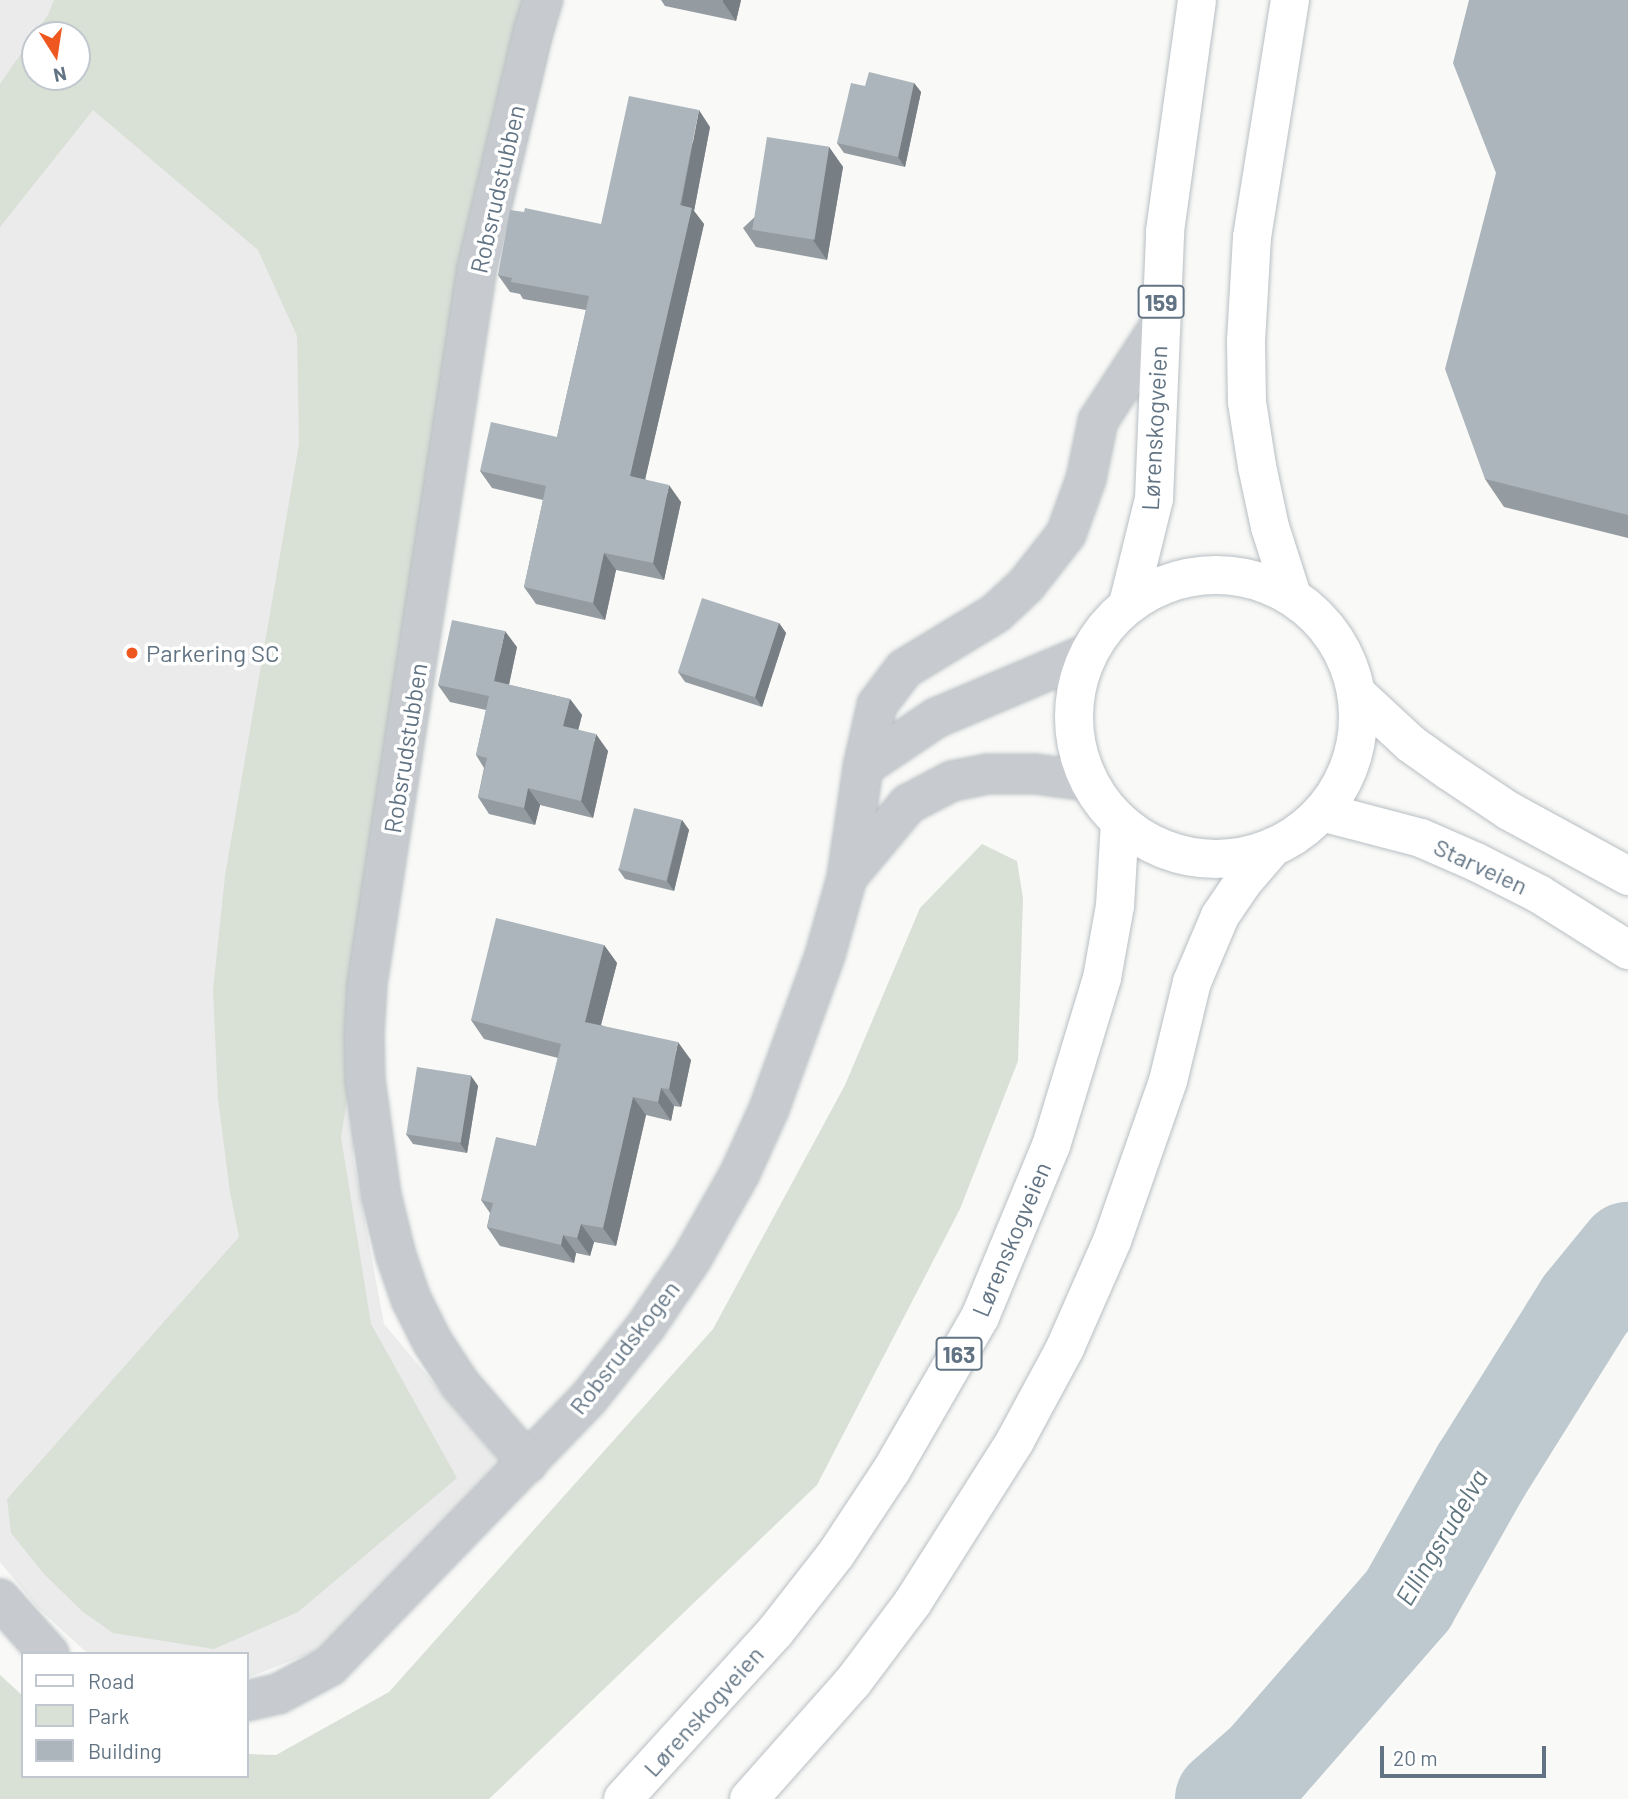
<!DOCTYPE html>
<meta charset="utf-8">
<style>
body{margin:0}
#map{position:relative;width:1628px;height:1799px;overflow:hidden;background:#f9faf7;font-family:Barlow,sans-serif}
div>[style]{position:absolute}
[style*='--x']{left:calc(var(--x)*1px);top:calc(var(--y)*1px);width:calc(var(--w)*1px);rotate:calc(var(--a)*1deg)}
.built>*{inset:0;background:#eaebea}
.green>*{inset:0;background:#d9e0d6}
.river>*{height:100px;margin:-50px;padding:0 50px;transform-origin:50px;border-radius:50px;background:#bec9cf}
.roads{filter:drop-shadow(0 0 2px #b9bec3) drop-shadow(0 0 2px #b9bec3)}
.street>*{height:38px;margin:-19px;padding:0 19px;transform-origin:19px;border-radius:19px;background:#c7cbcf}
.secondary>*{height:38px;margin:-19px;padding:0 19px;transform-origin:19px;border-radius:19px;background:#fff}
.highway>*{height:38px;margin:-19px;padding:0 19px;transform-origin:19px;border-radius:19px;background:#fff}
.highway>.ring{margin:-19px;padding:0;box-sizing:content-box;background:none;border:38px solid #fff;border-radius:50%}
.wall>*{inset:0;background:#949ca2}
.shaded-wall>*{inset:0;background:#787f84}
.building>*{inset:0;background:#acb5bc;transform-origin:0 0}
.dots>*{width:19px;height:19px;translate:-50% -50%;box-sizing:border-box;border:4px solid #fff;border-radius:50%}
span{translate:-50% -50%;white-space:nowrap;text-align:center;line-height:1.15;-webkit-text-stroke:7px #fff;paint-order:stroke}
.shield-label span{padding:2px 5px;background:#fff;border:2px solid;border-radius:5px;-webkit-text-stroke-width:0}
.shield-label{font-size:23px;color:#627484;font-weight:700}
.street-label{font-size:24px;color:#627484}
.poi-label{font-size:24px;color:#627484}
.left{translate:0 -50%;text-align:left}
.water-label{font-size:26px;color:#5e747e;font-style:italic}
.legend{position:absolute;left:21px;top:1652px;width:228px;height:126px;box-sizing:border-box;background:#fff;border:2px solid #c0c7ce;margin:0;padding:9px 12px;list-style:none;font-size:21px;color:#627484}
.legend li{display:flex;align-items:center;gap:14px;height:35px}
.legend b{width:35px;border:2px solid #c0c7ce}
.north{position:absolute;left:21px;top:21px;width:70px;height:70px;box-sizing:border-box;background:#fff;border:2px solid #c0c7ce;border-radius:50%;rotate:168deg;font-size:19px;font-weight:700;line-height:28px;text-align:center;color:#627484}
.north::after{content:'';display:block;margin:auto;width:24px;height:32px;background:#ef5721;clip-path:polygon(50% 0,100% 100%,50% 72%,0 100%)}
.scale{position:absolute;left:1380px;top:1746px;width:166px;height:32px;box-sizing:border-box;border:4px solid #627484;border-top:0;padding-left:9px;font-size:21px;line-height:24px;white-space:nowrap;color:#627484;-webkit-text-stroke:5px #fff;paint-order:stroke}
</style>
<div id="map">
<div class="built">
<div style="clip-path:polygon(evenodd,0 0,562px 0,496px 269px,364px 1035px,353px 1157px,384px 1324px,510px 1474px,329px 1646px,247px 1678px,247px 1654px,88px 1654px,37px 1607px,0 1562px,0 0,35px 35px,77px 35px,77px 77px,35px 77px,35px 35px)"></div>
</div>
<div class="green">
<div style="clip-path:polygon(evenodd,54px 0,562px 0,484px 277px,341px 1137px,371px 1324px,457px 1478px,298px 1612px,214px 1649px,113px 1633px,83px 1612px,44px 1574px,11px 1533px,7px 1499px,239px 1237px,230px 1192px,218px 1099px,213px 990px,225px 876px,299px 444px,297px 336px,258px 250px,93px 110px,0 227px,0 84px,48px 15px,54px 0,35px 35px,77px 35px,77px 77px,35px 77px,35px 35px)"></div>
<div style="clip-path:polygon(982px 844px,1017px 861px,1023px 898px,1018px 1061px,960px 1209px,817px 1485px,489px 1799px,0 1799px,0 1675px,23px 1696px,23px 1776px,247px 1776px,247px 1754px,276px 1755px,389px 1692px,713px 1329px,845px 1085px,920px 908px)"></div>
</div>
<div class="river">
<div style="--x:1225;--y:1799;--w:55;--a:-41.3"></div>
<div style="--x:1266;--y:1763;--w:216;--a:-48.9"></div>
<div style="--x:1408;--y:1600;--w:148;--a:-60.5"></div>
<div style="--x:1481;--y:1471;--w:195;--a:-58"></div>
<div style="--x:1584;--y:1306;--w:70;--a:-50.8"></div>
</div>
<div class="roads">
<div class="street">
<div style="--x:863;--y:767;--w:88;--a:-33.9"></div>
<div style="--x:936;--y:718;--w:164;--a:-23"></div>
<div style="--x:847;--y:877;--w:95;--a:-50.1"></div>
<div style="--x:908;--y:804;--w:50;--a:-27.6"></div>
<div style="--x:952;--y:781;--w:37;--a:-11"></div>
<div style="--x:988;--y:774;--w:47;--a:0"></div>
<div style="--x:1035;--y:774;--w:53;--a:7.5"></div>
<div style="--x:528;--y:1463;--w:104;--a:-130.7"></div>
<div style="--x:460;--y:1384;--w:51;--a:-123.1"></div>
<div style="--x:432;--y:1341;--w:47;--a:-116.6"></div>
<div style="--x:411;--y:1299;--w:46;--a:-109.2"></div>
<div style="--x:396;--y:1256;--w:63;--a:-103.8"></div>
<div style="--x:381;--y:1195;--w:117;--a:-97.9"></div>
<div style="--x:365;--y:1079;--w:44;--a:-91.3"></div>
<div style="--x:364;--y:1035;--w:51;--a:-86.6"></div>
<div style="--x:367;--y:984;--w:724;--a:-81.27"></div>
<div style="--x:477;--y:268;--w:243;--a:-76.7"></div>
<div style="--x:533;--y:32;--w:34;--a:-73"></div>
<div style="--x:0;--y:1599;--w:74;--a:48.3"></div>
<div style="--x:247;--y:1701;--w:32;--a:-13"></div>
<div style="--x:278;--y:1694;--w:59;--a:-28.3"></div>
<div style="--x:330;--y:1666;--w:371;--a:-46"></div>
<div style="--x:588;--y:1399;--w:93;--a:-51.5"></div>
<div style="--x:646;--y:1326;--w:82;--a:-55.9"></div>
<div style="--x:692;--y:1258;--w:98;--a:-60.5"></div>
<div style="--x:740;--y:1173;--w:70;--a:-65.6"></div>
<div style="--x:769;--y:1109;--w:164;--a:-70"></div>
<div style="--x:825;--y:955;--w:81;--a:-74.2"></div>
<div style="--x:847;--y:877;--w:111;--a:-81.7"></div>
<div style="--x:863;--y:767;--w:64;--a:-77.3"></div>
<div style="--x:877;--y:705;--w:45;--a:-53.1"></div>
<div style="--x:904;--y:669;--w:108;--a:-31.3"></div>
<div style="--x:996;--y:613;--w:41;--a:-43"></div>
<div style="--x:1026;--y:585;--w:65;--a:-51.9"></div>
<div style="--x:1066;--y:534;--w:59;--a:-70"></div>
<div style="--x:1086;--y:479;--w:59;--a:-78.3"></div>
<div style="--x:1098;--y:421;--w:112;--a:-57"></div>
</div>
<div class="secondary">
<div style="--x:1356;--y:693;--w:75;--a:42.8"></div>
<div style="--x:1411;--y:744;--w:47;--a:35.4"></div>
<div style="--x:1449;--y:771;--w:72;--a:33.7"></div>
<div style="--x:1509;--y:811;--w:136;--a:28.6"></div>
<div style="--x:1322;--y:812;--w:102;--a:14.7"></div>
<div style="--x:1421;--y:838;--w:60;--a:23.6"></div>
<div style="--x:1476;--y:862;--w:71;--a:26.9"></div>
<div style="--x:1539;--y:894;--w:105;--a:32.2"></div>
</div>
<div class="highway">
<div style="--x:1290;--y:0;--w:240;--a:99.1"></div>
<div style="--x:1252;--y:237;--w:104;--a:93.3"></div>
<div style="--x:1246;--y:341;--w:61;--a:89.1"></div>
<div style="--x:1247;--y:402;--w:65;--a:81.1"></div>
<div style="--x:1257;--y:466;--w:62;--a:78"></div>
<div style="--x:1270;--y:527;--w:72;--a:72.3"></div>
<div class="ring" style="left:1074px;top:575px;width:246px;height:246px"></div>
<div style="--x:1128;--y:604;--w:108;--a:-76.1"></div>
<div style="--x:1154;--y:499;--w:268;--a:-87.6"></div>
<div style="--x:1165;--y:231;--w:233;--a:-82.1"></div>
<div style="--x:623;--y:1799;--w:226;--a:-47.7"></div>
<div style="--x:775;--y:1632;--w:99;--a:-52"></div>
<div style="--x:836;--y:1554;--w:100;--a:-56.5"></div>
<div style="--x:891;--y:1471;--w:178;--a:-60"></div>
<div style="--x:980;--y:1317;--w:185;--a:-67.5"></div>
<div style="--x:1051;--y:1146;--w:176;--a:-73.1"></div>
<div style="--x:1102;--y:978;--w:73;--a:-79.8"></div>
<div style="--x:1115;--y:906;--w:83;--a:-86.6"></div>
<div style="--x:749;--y:1799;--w:157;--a:-48.4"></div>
<div style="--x:853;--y:1682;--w:100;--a:-53.1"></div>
<div style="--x:913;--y:1602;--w:191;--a:-57.6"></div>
<div style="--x:1015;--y:1441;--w:106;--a:-61.7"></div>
<div style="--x:1065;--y:1348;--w:117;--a:-66.3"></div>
<div style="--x:1112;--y:1241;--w:170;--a:-70.7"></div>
<div style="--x:1168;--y:1081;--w:102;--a:-76.4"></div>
<div style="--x:1192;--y:982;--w:72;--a:-67"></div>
<div style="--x:1220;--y:916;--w:40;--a:-56"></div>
<div style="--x:1242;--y:883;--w:48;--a:-49.3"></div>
</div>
</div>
<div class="wall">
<div style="clip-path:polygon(661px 0,741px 0,736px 21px,665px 6px)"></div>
<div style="clip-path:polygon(1628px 0,1628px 538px,1504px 507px,1485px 479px,1496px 173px)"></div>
<div style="clip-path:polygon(914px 83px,921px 92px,905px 167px,844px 153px,837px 143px,865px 86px)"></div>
<div style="clip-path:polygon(710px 127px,694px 211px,704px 224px,645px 479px,681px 502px,664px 580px,616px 570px,605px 620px,536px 604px,524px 587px,543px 500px,492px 488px,480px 471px,557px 437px,586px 310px,523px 299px,520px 294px,510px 292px,498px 275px,601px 224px)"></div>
<div style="clip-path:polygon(829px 147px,843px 167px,827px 260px,756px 247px,743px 228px)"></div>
<div style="clip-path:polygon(779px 623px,786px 633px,762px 707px,685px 682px,678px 672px)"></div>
<div style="clip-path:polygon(517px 647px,509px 685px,570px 699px,582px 715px,578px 730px,608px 751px,593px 818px,540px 805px,535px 825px,489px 814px,478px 797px,484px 768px,476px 755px,486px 710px,450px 702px,438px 685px)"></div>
<div style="clip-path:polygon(682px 820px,689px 830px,674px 891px,625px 879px,618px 869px)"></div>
<div style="clip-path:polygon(604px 945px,617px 963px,601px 1025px,691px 1060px,681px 1107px,674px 1106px,671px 1121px,646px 1115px,616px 1246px,594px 1242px,590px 1256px,576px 1253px,574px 1263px,500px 1246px,487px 1227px,490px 1213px,481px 1200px,536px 1146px,558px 1058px,484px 1039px,471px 1020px)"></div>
<div style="clip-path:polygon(471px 1076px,478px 1086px,467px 1153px,413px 1144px,406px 1134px)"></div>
</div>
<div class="shaded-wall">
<div style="clip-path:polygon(723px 0,741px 0,736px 21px,723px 2px)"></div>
<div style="clip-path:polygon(914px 83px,921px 92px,905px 167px,898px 157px)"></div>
<div style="clip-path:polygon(699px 110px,710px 127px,694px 211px,704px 224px,642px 493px,630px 476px)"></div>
<div style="clip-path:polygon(829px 147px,843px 167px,827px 260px,813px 240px)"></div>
<div style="clip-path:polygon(669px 485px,681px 502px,664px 580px,653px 563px)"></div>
<div style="clip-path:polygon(604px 553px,616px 570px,605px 620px,593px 603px)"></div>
<div style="clip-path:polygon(779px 623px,786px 633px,762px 707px,755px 697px)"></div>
<div style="clip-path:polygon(505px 631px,517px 647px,506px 698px,494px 681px)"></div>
<div style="clip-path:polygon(570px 699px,582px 715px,575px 743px,563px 726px)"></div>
<div style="clip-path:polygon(596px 734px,608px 751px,593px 818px,581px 801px)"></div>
<div style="clip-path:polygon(528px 788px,540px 805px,535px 825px,524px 808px)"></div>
<div style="clip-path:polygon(682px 820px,689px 830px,674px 891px,667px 881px)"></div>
<div style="clip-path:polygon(604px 945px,617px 963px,597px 1040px,585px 1022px)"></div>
<div style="clip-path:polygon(678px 1042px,691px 1060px,681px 1107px,669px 1089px)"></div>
<div style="clip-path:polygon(471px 1076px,478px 1086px,467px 1153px,460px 1143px)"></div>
<div style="clip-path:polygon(661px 1088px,674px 1106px,671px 1121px,658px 1102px)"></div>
<div style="clip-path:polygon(633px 1097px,646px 1115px,616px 1246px,603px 1228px)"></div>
<div style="clip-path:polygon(581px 1224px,594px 1242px,590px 1256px,577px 1238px)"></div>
<div style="clip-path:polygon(563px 1235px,576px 1253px,574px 1263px,561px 1245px)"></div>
</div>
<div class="building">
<div style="clip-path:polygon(1469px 0,1628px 0,1628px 515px,1485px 479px,1445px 369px,1496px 173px,1453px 63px)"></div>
<div style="clip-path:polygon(869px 72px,914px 83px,898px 157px,837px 143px,851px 83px,865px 86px)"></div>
<div style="clip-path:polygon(629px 96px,699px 110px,680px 205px,692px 208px,630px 476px,669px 485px,653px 563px,604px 553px,593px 603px,524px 587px,546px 486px,480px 471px,491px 422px,557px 437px,589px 296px,511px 282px,512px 278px,498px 275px,510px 210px,524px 212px,525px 208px,601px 224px)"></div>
<div style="left:767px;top:137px;width:63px;height:94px;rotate:9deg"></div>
<div style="left:702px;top:598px;width:81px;height:78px;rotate:18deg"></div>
<div style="clip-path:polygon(452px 620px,505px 631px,494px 681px,570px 699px,563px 726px,596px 734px,581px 801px,528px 788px,524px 808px,478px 797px,487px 758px,476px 755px,489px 696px,438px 685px)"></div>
<div style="left:634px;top:808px;width:49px;height:63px;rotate:14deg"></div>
<div style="clip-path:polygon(496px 918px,604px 945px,585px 1022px,678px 1042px,669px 1089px,661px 1088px,658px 1102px,633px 1097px,603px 1228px,581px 1224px,577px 1238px,563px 1235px,561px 1245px,487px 1227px,493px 1203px,481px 1200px,496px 1137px,536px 1146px,561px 1044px,471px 1020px)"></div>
<div style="left:417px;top:1067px;width:55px;height:68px;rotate:9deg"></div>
</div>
<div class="dots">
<div style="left:132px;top:653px;background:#ef5721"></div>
</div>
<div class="shield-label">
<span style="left:1161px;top:302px">159</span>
<span style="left:959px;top:1354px">163</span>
</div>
<div class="street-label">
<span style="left:497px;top:189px;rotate:-77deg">Robsrudstubben</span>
<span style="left:1154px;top:428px;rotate:-87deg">Lørenskogveien</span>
<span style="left:405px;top:748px;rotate:-81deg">Robsrudstubben</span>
<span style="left:1481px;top:866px;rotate:25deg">Starveien</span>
<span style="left:1011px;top:1239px;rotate:-67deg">Lørenskogveien</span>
<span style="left:624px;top:1347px;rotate:-52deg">Robsrudskogen</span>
<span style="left:703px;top:1711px;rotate:-48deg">Lørenskogveien</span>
</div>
<div class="poi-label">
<span class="left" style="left:146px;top:653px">Parkering SC</span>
</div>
<div class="water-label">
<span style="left:1441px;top:1537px;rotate:-59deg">Ellingsrudelva</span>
</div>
<ul class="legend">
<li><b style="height:9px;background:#fff"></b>Road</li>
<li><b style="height:19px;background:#d9e0d6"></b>Park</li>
<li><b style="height:19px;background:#acb5bc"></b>Building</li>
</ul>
<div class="north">N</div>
<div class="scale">20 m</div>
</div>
